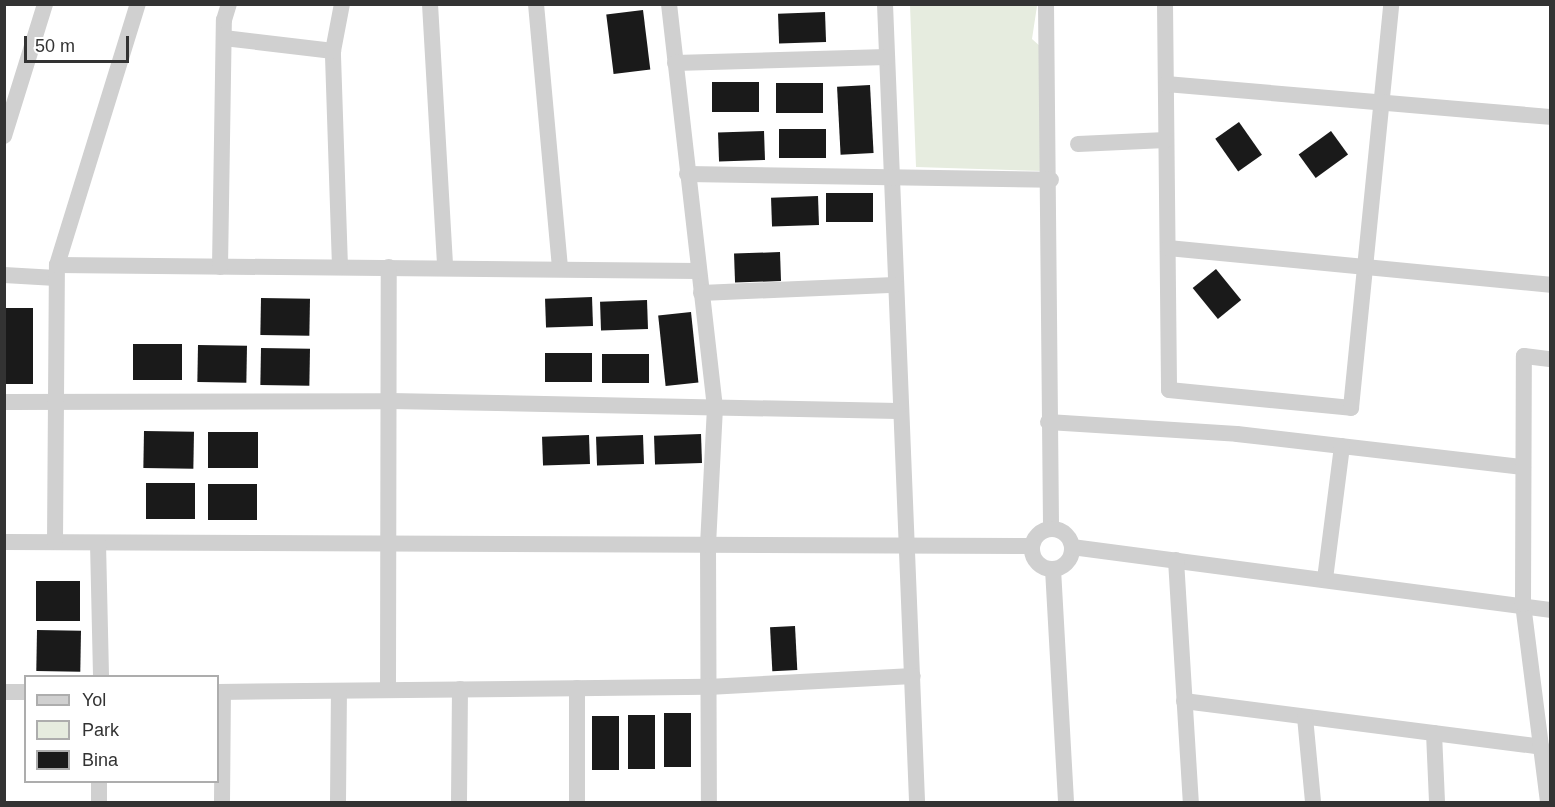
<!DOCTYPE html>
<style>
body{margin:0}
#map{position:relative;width:1555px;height:807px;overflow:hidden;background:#fff;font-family:Helvetica,sans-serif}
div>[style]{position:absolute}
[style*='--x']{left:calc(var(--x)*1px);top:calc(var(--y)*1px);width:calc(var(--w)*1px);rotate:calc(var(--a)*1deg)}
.green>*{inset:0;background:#e6ecdf}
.building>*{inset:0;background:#1a1a1a;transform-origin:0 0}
.minor>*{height:16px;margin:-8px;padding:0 8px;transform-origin:8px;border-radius:8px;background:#d0d0d0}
.minor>.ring{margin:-8px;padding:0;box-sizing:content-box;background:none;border:16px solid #d0d0d0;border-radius:50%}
span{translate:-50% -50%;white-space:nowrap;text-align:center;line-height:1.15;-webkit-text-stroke:6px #fff;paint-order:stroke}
.frame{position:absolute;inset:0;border:6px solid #333;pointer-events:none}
.legend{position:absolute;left:24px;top:675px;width:195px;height:108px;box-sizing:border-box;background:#fff;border:2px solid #adadad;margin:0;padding:8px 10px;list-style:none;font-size:18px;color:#333}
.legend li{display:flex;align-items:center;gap:12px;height:30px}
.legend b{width:30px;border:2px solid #adadad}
.scale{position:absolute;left:24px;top:36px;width:105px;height:27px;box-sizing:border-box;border:3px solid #333;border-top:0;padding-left:8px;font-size:18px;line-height:21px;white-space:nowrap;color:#333;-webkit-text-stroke:4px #fff;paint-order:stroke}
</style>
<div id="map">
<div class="green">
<div style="clip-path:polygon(910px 5px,1037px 6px,1032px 39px,1041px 47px,1042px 171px,916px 167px)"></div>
</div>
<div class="building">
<div style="left:643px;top:10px;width:60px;height:37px;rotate:83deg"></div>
<div style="left:825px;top:12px;width:30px;height:47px;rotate:88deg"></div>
<div style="left:759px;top:82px;width:30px;height:47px;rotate:90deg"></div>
<div style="left:823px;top:83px;width:30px;height:47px;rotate:90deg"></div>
<div style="left:870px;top:85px;width:68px;height:33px;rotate:87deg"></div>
<div style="left:1239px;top:122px;width:40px;height:29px;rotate:55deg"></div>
<div style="left:826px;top:129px;width:29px;height:47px;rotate:90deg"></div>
<div style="left:764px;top:131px;width:29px;height:46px;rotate:88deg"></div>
<div style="left:1331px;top:131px;width:29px;height:40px;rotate:54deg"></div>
<div style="left:873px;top:193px;width:29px;height:47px;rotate:90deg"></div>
<div style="left:818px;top:196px;width:29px;height:47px;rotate:88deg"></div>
<div style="left:780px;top:252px;width:29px;height:46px;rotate:88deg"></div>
<div style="left:1216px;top:269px;width:40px;height:30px;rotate:51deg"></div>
<div style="left:592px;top:297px;width:29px;height:47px;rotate:88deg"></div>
<div style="left:261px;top:298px;width:49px;height:37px;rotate:1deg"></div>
<div style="left:647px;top:300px;width:29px;height:47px;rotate:88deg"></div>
<div style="left:5px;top:308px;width:28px;height:76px"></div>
<div style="left:691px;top:312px;width:71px;height:33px;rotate:84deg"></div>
<div style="left:133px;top:344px;width:49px;height:36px"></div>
<div style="left:198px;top:345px;width:49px;height:37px;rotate:1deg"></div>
<div style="left:261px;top:348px;width:49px;height:37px;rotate:1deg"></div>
<div style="left:592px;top:353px;width:29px;height:47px;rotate:90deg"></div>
<div style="left:649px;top:354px;width:29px;height:47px;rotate:90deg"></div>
<div style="left:144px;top:431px;width:50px;height:37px;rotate:1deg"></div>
<div style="left:208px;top:432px;width:50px;height:36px"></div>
<div style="left:701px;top:434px;width:29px;height:47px;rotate:88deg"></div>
<div style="left:589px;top:435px;width:29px;height:47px;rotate:88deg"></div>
<div style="left:643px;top:435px;width:29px;height:47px;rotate:88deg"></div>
<div style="left:146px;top:483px;width:49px;height:36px"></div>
<div style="left:208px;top:484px;width:49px;height:36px"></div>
<div style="left:36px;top:581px;width:44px;height:40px"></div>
<div style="left:795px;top:626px;width:44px;height:25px;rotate:87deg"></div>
<div style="left:37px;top:630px;width:44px;height:41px;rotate:1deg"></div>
<div style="left:664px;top:713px;width:27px;height:54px"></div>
<div style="left:628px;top:715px;width:27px;height:54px"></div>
<div style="left:592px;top:716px;width:27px;height:54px"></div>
</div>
<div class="minor">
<div style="--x:430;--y:4;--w:263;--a:86.7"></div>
<div style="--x:536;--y:4;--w:263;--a:84.8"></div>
<div style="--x:669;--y:4;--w:406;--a:83.5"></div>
<div style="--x:715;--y:407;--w:137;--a:92.9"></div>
<div style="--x:708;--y:544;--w:258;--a:89.8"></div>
<div style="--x:885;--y:4;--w:799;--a:87.7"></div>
<div style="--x:1046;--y:4;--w:525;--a:89.45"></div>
<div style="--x:1165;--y:4;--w:386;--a:89.4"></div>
<div style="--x:1169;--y:390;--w:183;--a:5.6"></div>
<div style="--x:1351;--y:408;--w:406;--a:-84.3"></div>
<div style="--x:224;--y:38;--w:110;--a:6.8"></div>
<div style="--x:675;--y:63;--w:212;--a:-1.6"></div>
<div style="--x:1166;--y:84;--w:385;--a:4.9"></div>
<div style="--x:4;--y:136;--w:138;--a:-72.7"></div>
<div style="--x:1078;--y:144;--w:88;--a:-2.6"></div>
<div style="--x:687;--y:174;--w:364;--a:0.9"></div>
<div style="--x:1168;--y:248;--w:384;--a:5.5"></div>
<div style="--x:57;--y:265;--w:641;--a:0.54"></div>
<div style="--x:220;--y:267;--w:247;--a:-89.1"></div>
<div style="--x:224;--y:20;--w:17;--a:-73"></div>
<div style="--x:340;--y:267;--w:216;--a:-91.9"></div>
<div style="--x:333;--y:51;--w:48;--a:-79.2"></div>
<div style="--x:4;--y:275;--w:52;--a:3.3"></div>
<div style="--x:701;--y:293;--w:194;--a:-2.4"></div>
<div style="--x:4;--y:402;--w:386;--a:-0.1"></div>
<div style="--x:390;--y:401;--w:508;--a:1.13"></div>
<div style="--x:1048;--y:422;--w:189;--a:3.6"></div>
<div style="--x:1237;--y:434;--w:288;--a:6.6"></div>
<div class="ring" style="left:1032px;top:529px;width:24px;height:24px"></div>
<div style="--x:4;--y:542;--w:1028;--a:0.22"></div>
<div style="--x:55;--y:542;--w:277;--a:-89.6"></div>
<div style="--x:57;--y:265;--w:273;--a:-72.8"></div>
<div style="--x:98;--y:543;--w:133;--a:88.7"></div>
<div style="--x:1072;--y:547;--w:482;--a:7.5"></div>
<div style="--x:1176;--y:560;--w:242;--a:86.5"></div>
<div style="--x:1053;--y:569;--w:233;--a:86.8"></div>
<div style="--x:1325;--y:579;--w:134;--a:-82.7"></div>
<div style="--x:388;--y:690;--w:423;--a:-89.9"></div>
<div style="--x:4;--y:692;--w:22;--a:0"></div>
<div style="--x:218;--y:692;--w:490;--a:-0.6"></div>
<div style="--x:708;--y:687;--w:205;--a:-3.1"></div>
<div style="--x:1184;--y:701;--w:360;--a:7.3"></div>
<div style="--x:1305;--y:717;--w:85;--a:84.6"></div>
<div style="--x:1434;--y:733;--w:69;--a:87.5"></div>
<div style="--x:99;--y:802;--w:20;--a:-90"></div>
<div style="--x:222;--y:802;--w:110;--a:-89.5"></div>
<div style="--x:338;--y:802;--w:110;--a:-89.5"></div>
<div style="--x:459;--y:802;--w:113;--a:-89.5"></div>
<div style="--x:577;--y:802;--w:114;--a:-90"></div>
<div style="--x:1548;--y:802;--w:200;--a:-97.2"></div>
<div style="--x:1523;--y:604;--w:248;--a:-89.8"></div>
<div style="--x:1524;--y:356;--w:26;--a:7"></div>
</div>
<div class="frame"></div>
<ul class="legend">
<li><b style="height:8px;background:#d0d0d0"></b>Yol</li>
<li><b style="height:16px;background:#e6ecdf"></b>Park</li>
<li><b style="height:16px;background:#1a1a1a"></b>Bina</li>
</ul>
<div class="scale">50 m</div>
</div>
